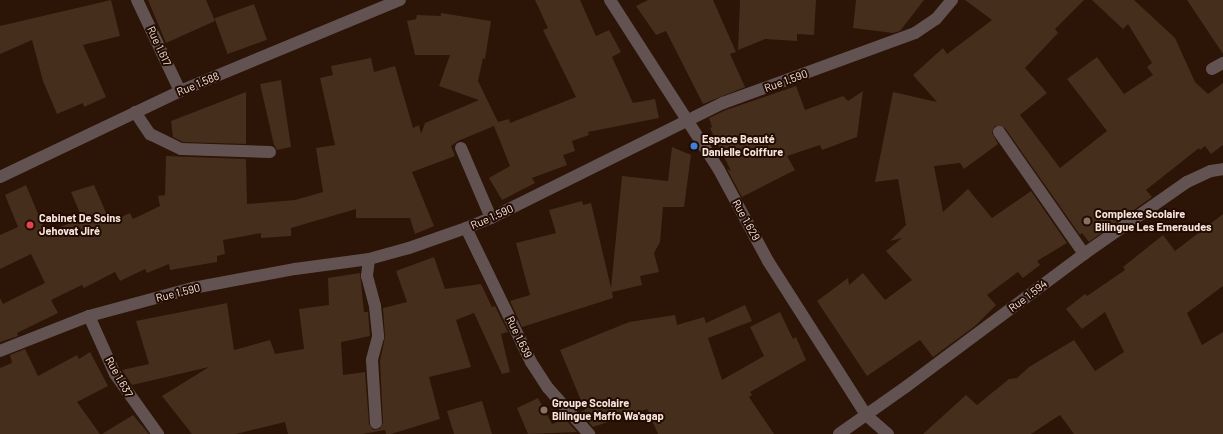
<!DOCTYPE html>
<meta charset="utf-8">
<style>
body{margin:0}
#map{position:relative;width:1223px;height:434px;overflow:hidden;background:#2c1407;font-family:Barlow,sans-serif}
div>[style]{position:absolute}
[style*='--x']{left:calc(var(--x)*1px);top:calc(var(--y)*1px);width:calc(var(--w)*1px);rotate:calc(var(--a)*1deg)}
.building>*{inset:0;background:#452e1c;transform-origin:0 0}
.minor>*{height:12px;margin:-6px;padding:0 6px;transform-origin:6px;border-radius:6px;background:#625352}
.dots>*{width:11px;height:11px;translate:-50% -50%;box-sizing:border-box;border:2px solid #220b01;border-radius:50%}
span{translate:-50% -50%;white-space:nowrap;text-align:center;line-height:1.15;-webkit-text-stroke:4px #220b01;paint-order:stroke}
.street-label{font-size:11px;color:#f8e6de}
.poi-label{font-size:11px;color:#f8e6de;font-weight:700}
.left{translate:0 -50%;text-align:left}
</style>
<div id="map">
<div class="building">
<div style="clip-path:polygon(111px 0,120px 36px,83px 45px,106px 97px,84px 107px,83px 103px,57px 114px,43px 81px,32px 40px,0 54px,0 26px)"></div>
<div style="clip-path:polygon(148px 0,206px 0,215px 21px,166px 43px)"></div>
<div style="clip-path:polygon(535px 0,580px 0,596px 36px,609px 30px,621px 52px,612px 57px,633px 103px,655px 99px,659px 118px,588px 132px,589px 135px,572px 141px,575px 151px,563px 155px,567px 165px,532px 178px,535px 183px,502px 200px,489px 178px,510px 166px,494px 126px,458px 141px,451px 146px,455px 156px,412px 172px,434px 226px,415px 234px,410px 218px,356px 218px,356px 209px,291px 228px,291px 236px,261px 238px,261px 233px,223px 240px,225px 254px,217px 256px,217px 262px,170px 270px,169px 264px,147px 273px,145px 269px,120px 281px,115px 272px,84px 288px,82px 285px,51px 300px,58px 313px,17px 333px,18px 336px,0 342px,0 298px,3px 304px,45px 283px,31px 254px,0 269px,0 235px,18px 227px,5px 195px,26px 185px,46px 233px,82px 218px,71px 192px,94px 185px,110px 222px,130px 213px,133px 219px,160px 206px,158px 196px,165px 195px,166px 156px,246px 159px,247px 204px,295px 200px,323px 192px,316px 148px,335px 145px,320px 78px,333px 75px,331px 66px,371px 58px,374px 72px,395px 66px,413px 128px,419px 125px,421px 134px,425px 123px,479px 100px,439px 86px,450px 55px,415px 55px,407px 21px,416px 19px,417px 15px,441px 16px,441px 13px,491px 21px,485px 59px,483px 58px,478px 81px,498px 122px,509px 119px,510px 123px,576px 97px,543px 30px,548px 28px)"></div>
<div style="clip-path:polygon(648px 0,713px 0,736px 52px,730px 54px,745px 87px,703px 104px,666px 31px,656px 35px,636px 6px)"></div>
<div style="clip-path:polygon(740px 0,816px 0,814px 35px,797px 34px,797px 41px,765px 39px,738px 50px)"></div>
<div style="clip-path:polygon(856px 0,924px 0,900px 31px,893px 33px,853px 28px)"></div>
<div style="clip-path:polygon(965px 0,1084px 0,1055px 29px,1058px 33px,1025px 68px,1047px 93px,1020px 115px,1060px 168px,1107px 131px,1067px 79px,1097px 57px,1124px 94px,1153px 75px,1147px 67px,1152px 63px,1128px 24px,1123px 29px,1092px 0,1134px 0,1175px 38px,1195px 82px,1208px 94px,1223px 83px,1223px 145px,1211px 154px,1205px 146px,1200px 150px,1199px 148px,1146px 190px,1152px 197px,1089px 242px,1082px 233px,1080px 235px,1005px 128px,995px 126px,992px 133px,998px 144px,964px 169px,960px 163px,934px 166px,943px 212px,968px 189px,992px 218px,1031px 191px,1067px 243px,1037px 261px,1040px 265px,1023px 278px,1018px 272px,987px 295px,996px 305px,975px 326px,933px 357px,920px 340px,867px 376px,817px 301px,848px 278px,849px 285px,863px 273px,885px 300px,912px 280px,886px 251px,902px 238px,890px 241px,906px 225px,898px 179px,875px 182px,893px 92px,937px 102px,913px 75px,943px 48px,947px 54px,992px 20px)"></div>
<div style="clip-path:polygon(1187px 0,1223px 0,1223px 54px)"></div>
<div style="left:254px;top:4px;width:38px;height:42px;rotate:70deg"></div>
<div style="clip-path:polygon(281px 80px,291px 147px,277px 150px,274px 145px,260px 84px)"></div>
<div style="clip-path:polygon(796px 86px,805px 110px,843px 96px,848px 101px,863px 91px,857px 137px,822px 150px,820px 145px,787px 156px,795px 170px,742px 197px,727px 169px,731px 171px,710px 128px,712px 127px,709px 118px,726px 110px)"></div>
<div style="clip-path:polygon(246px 92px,246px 144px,183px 142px,173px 137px,171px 121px)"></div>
<div style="clip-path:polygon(672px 147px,691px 155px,684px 207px,663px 207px,660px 242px,654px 253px,659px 272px,640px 276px,642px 285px,612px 292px,613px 298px,522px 327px,510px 301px,530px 295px,516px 243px,556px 233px,549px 210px,582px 201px,583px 205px,591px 203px,611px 288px,622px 176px,668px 181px)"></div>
<div style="clip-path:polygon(1223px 214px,1223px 286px,1187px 313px,1202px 345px,1223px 332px,1223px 434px,1074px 434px,1060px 415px,1031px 434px,923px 434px,966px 395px,977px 405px,1009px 379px,1017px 378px,1029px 367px,1074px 340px,1095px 371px,1124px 352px,1105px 312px,1082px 329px,1066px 309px,1085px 294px,1087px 296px,1125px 270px,1123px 267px,1163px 235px,1175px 251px)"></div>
<div style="clip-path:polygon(434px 257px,445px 289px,481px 284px,492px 307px,495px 306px,508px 332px,501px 334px,510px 372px,502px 374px,474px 313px,456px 320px,471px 367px,429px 377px,440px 419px,391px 434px,386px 434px,385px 430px,362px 434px,288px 434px,285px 422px,236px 434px,192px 434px,162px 396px,209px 367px,132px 385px,122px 370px,149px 364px,136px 321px,227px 303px,234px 350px,270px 340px,275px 354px,304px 349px,299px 309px,329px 305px,328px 278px,360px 273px,364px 312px,368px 312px,370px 336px,341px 342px,343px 375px,365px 372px,369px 424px,373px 430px,380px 429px,383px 423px,380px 361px,385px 337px,383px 308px,407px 302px,396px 271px)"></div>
<div style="clip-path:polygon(745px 305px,752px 321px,708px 338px,722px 380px,764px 356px,750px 327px,780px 312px,793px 339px,796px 337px,806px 360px,750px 392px,752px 395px,749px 397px,774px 434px,658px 434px,647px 409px,593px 427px,580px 412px,585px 410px,560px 350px,629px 322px,675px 315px,677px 325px,704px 317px,706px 323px)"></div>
<div style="clip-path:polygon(25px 349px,38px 376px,77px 355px,79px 359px,90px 352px,108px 386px,77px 402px,100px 434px,0 434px,0 368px,12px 363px,10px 355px)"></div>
<div style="clip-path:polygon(538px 398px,552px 424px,565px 419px,577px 432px,528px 434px,517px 408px)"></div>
<div style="clip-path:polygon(482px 401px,492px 434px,454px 434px,447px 411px)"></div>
<div style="clip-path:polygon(133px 415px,149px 434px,102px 434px)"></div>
</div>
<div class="minor">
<div style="--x:137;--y:0;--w:101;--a:64.7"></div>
<div style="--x:610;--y:0;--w:202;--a:57.3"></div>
<div style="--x:719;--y:170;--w:103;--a:61.7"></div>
<div style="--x:768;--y:261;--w:183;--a:57.5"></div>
<div style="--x:866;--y:415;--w:29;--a:41"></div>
<div style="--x:1212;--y:69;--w:13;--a:-29"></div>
<div style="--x:135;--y:112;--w:27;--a:56"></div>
<div style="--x:150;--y:134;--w:34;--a:26"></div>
<div style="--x:181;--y:149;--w:89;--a:1.9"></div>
<div style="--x:999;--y:132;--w:149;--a:55.1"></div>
<div style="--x:461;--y:148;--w:76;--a:66.8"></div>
<div style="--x:0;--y:177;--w:199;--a:-25.5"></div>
<div style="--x:180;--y:91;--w:238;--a:-22.5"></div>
<div style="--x:466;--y:228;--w:149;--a:64.1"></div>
<div style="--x:531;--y:362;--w:31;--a:57"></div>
<div style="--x:548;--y:388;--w:62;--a:48.3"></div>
<div style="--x:369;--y:259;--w:17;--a:97"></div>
<div style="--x:367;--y:276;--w:31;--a:75"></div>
<div style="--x:375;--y:306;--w:31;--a:84"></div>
<div style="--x:378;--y:337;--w:24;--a:105"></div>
<div style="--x:372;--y:360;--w:63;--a:86.4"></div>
<div style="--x:89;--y:316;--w:64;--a:65.9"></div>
<div style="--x:115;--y:374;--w:74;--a:54.4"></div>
<div style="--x:0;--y:351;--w:96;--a:-21.5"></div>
<div style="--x:89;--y:316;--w:108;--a:-15.1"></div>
<div style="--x:193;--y:288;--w:104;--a:-10.6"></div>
<div style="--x:295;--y:269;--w:75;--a:-7.7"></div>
<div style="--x:369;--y:259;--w:41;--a:-15.4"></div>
<div style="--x:409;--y:248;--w:60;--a:-19.3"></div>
<div style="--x:466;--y:228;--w:27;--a:-22"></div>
<div style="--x:491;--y:218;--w:259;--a:-26.4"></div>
<div style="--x:723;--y:103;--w:204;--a:-20"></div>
<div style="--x:915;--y:33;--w:25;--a:-34"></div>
<div style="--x:936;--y:19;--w:25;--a:-50"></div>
<div style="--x:839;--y:434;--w:83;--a:-35.2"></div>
<div style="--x:907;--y:386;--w:221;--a:-36.7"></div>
<div style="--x:1084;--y:254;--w:126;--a:-35"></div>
<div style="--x:1187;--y:182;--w:26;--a:-25"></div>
<div style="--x:1211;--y:171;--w:12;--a:-9"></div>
</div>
<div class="dots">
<div style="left:694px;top:146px;background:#3f7fe0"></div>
<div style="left:1087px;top:221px;background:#8d6e63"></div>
<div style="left:30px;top:225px;background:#e0444e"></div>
<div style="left:544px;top:410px;background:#8d6e63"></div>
</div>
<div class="street-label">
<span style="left:159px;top:46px;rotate:65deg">Rue 1.617</span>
<span style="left:786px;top:81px;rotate:-20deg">Rue 1.590</span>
<span style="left:198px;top:84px;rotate:-23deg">Rue 1.588</span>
<span style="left:492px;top:217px;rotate:-24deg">Rue 1.590</span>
<span style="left:746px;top:220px;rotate:61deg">Rue 1.629</span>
<span style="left:178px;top:293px;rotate:-14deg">Rue 1.590</span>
<span style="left:1028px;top:296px;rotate:-37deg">Rue 1.594</span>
<span style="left:519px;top:337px;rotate:64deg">Rue 1.639</span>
<span style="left:119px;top:377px;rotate:61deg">Rue 1.637</span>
</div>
<div class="poi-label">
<span class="left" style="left:702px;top:146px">Espace Beauté<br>Danielle Coiffure</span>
<span class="left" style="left:1095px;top:221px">Complexe Scolaire<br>Bilingue Les Emeraudes</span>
<span class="left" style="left:39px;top:225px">Cabinet De Soins<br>Jehovat Jiré</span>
<span class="left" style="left:552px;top:410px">Groupe Scolaire<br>Bilingue Maffo Wa'agap</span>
</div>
</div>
